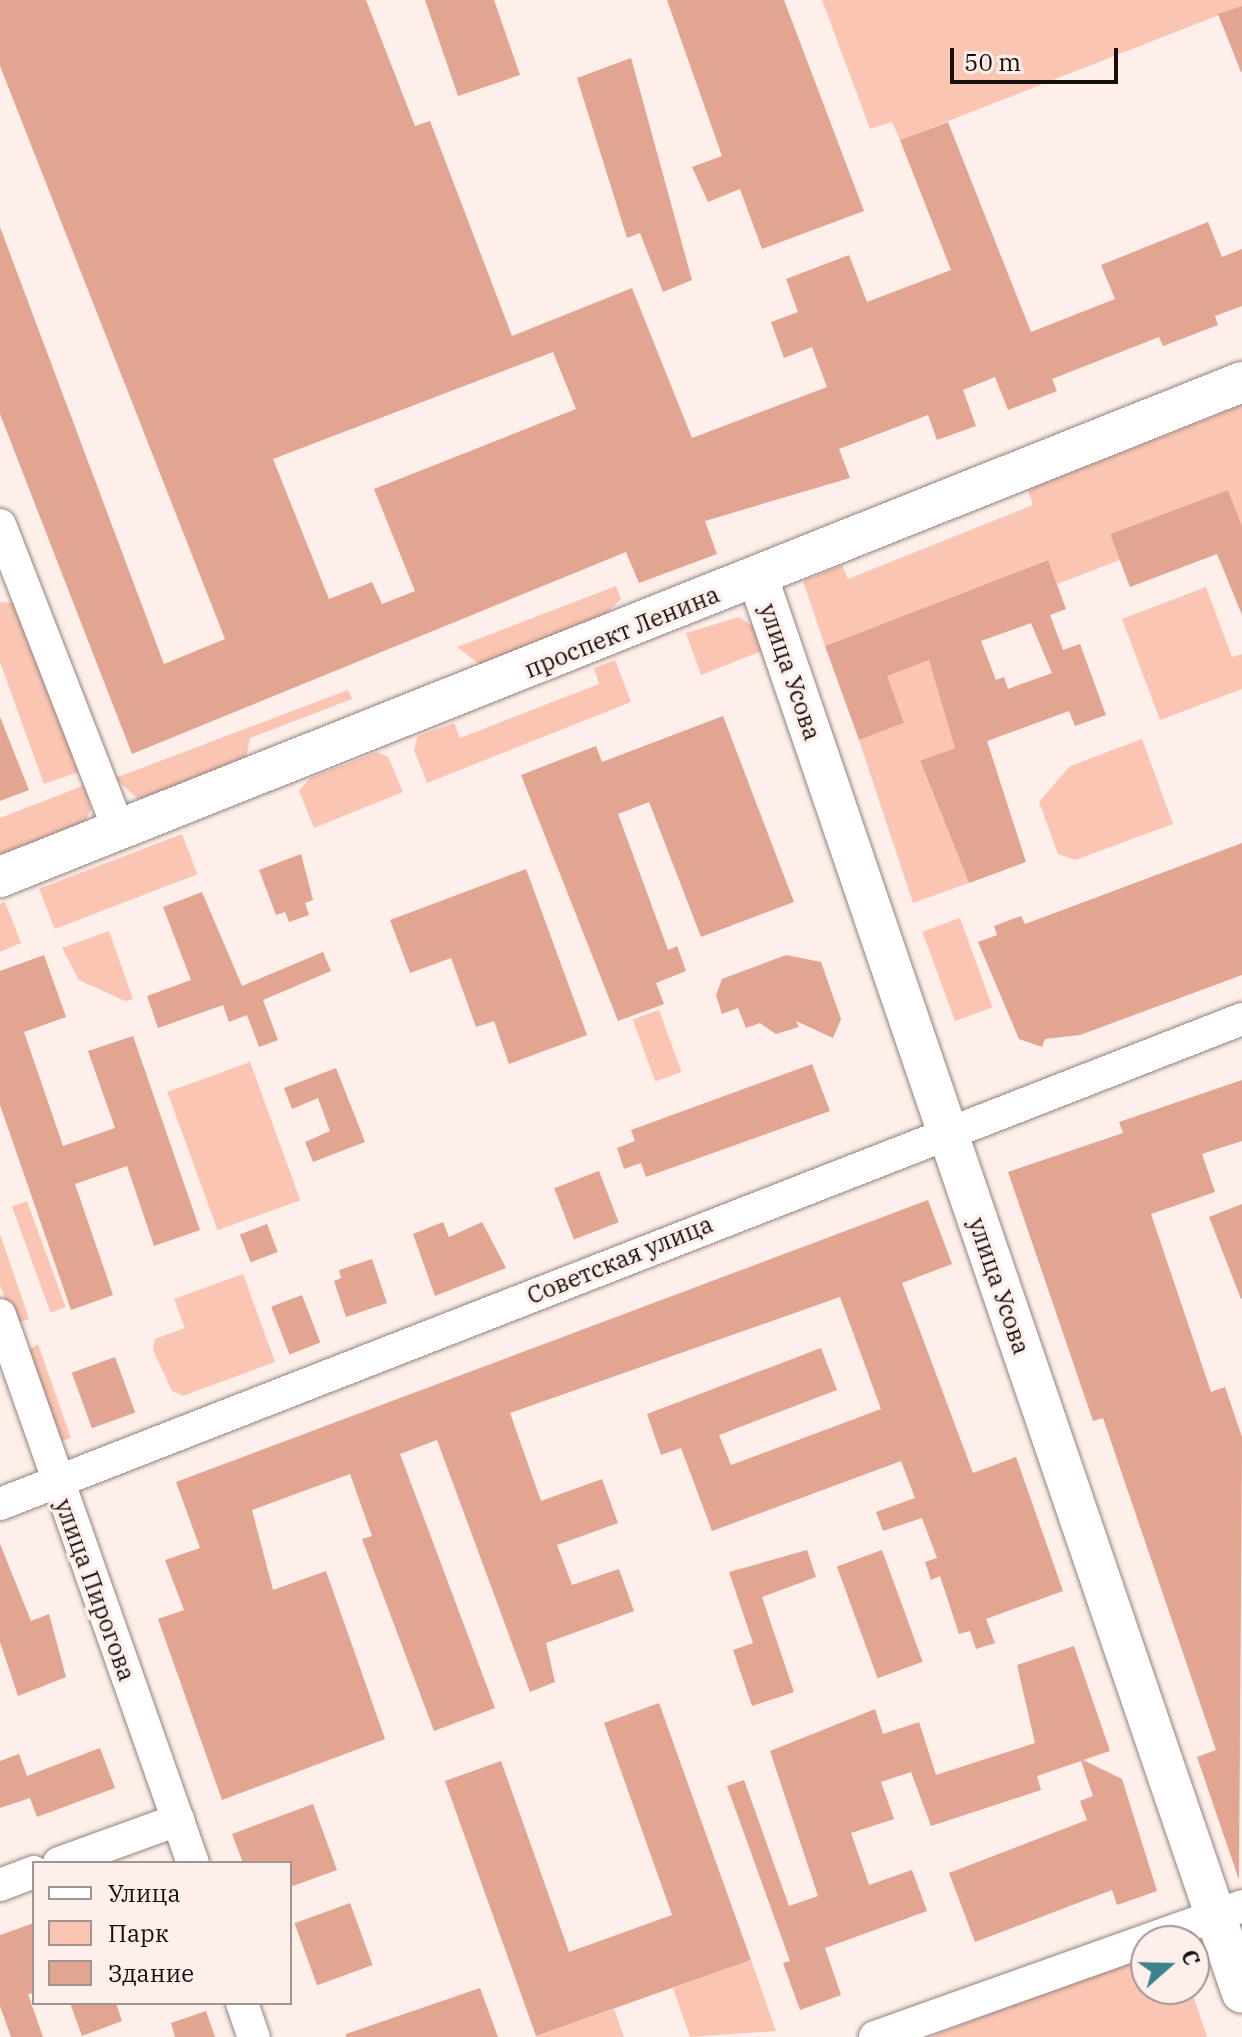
<!DOCTYPE html>
<meta charset="utf-8">
<style>
body{margin:0}
#map{position:relative;width:1242px;height:2037px;overflow:hidden;background:#feefea;font-family:"IBM Plex Serif",serif}
div>[style]{position:absolute}
[style*='--x']{left:calc(var(--x)*1px);top:calc(var(--y)*1px);width:calc(var(--w)*1px);rotate:calc(var(--a)*1deg)}
.green>*{inset:0;background:#fbc5b3;transform-origin:0 0}
.building>*{inset:0;background:#e1a592;transform-origin:0 0}
.roads{filter:drop-shadow(0 0 2px #95837e) drop-shadow(0 0 2px #95837e)}
.minor>*{height:32px;margin:-16px;padding:0 16px;transform-origin:16px;border-radius:16px;background:#fff}
.major>*{height:40px;margin:-20px;padding:0 20px;transform-origin:20px;border-radius:20px;background:#fff}
span{translate:-50% -50%;white-space:nowrap;text-align:center;line-height:1.15;-webkit-text-stroke:7px #feefea;paint-order:stroke}
.street-label{font-size:24px;color:#150f0d}
.legend{position:absolute;left:32px;top:1861px;width:260px;height:144px;box-sizing:border-box;background:#feefea;border:2px solid #a19592;margin:0;padding:10px 14px;list-style:none;font-size:24px;color:#150f0d}
.legend li{display:flex;align-items:center;gap:16px;height:40px}
.legend b{width:40px;border:2px solid #a19592}
.north{position:absolute;left:1130px;top:1925px;width:80px;height:80px;box-sizing:border-box;background:#feefea;border:2px solid #a19592;border-radius:50%;rotate:70deg;font-size:22px;font-weight:700;line-height:32px;text-align:center;color:#150f0d}
.north::after{content:'';display:block;margin:auto;width:28px;height:36px;background:#3d828f;clip-path:polygon(50% 0,100% 100%,50% 72%,0 100%)}
.scale{position:absolute;left:950px;top:48px;width:168px;height:36px;box-sizing:border-box;border:4px solid #150f0d;border-top:0;padding-left:10px;font-size:24px;line-height:28px;white-space:nowrap;color:#150f0d;-webkit-text-stroke:6px #feefea;paint-order:stroke}
</style>
<div id="map">
<div class="green">
<div style="clip-path:polygon(822px 0,1242px 0,1242px 6px,900px 140px,892px 122px,870px 129px)"></div>
<div style="clip-path:polygon(1242px 405px,1242px 526px,1228px 490px,1110px 534px,1120px 560px,1057px 584px,1047px 560px,825px 646px,803px 581px,842px 565px,848px 579px,1033px 505px,1028px 490px)"></div>
<div style="clip-path:polygon(616px 586px,621px 599px,603px 617px,482px 666px,457px 647px)"></div>
<div style="clip-path:polygon(1206px 587px,1232px 657px,1242px 654px,1242px 689px,1160px 720px,1122px 619px)"></div>
<div style="clip-path:polygon(0 602px,13px 603px,79px 772px,44px 784px,0 662px)"></div>
<div style="clip-path:polygon(739px 617px,754px 627px,764px 650px,701px 675px,686px 633px)"></div>
<div style="clip-path:polygon(615px 660px,631px 702px,427px 783px,414px 750px,418px 736px,454px 723px,460px 738px,599px 684px,594px 668px)"></div>
<div style="clip-path:polygon(929px 660px,957px 747px,920px 762px,969px 883px,913px 903px,859px 740px,904px 723px,878px 679px)"></div>
<div style="clip-path:polygon(348px 690px,352px 699px,250px 738px,245px 764px,140px 801px,115px 778px)"></div>
<div style="clip-path:polygon(1142px 739px,1173px 824px,1075px 860px,1058px 854px,1039px 802px,1070px 766px)"></div>
<div style="clip-path:polygon(377px 752px,388px 757px,403px 792px,314px 828px,299px 791px,310px 778px)"></div>
<div style="clip-path:polygon(85px 785px,91px 809px,85px 822px,0 857px,0 818px)"></div>
<div style="left:182px;top:834px;width:43px;height:153px;rotate:69deg"></div>
<div style="clip-path:polygon(5px 902px,21px 943px,0 952px,0 904px)"></div>
<div style="left:960px;top:918px;width:95px;height:40px;rotate:70deg"></div>
<div style="clip-path:polygon(109px 931px,133px 999px,125px 1001px,79px 980px,62px 948px)"></div>
<div style="left:659px;top:1010px;width:66px;height:28px;rotate:70deg"></div>
<div style="left:250px;top:1062px;width:147px;height:88px;rotate:70deg"></div>
<div style="left:27px;top:1201px;width:113px;height:16px;rotate:70deg"></div>
<div style="clip-path:polygon(0 1234px,29px 1319px,14px 1324px,0 1285px)"></div>
<div style="clip-path:polygon(243px 1274px,275px 1362px,183px 1396px,172px 1391px,153px 1350px,155px 1339px,185px 1328px,174px 1299px)"></div>
<div style="clip-path:polygon(38px 1344px,71px 1438px,56px 1443px,26px 1352px)"></div>
<div style="clip-path:polygon(1146px 1952px,1146px 1989px,1191px 1989px,1207px 2037px,930px 2037px)"></div>
<div style="clip-path:polygon(751px 1960px,776px 2031px,690px 2037px,673px 1988px)"></div>
<div style="clip-path:polygon(614px 2009px,624px 2037px,536px 2037px,536px 2036px)"></div>
</div>
<div class="building">
<div style="clip-path:polygon(evenodd,0 0,366px 0,415px 126px,430px 121px,512px 336px,632px 288px,692px 438px,827px 387px,812px 347px,784px 358px,771px 322px,798px 312px,786px 279px,849px 255px,867px 302px,951px 270px,900px 140px,948px 122px,1031px 332px,1115px 299px,1101px 265px,1208px 222px,1222px 257px,1242px 249px,1242px 306px,1215px 316px,1218px 325px,1163px 346px,1159px 337px,1052px 379px,1057px 391px,1008px 410px,995px 377px,963px 390px,976px 426px,937px 440px,928px 415px,839px 449px,850px 478px,705px 521px,717px 554px,639px 583px,626px 552px,132px 754px,0 414px,0 227px,164px 664px,225px 639px,0 66px,0 0,553px 352px,576px 409px,374px 489px,415px 591px,382px 604px,372px 582px,329px 599px,273px 459px,553px 352px)"></div>
<div style="clip-path:polygon(425px 0,494px 0,520px 75px,458px 96px)"></div>
<div style="clip-path:polygon(667px 0,784px 0,864px 211px,762px 249px,740px 189px,708px 202px,692px 167px,722px 156px)"></div>
<div style="clip-path:polygon(1242px 6px,1242px 72px,1241px 72px,1218px 14px)"></div>
<div style="clip-path:polygon(631px 58px,692px 280px,663px 292px,640px 233px,627px 238px,577px 78px)"></div>
<div style="clip-path:polygon(1228px 490px,1242px 526px,1242px 615px,1217px 554px,1130px 587px,1110px 534px)"></div>
<div style="clip-path:polygon(evenodd,1048px 560px,1066px 609px,1050px 615px,1063px 650px,1080px 644px,1106px 715px,1075px 726px,1069px 711px,987px 741px,1026px 862px,969px 883px,920px 761px,955px 748px,929px 660px,887px 676px,904px 723px,859px 740px,825px 646px,1048px 560px,1031px 623px,1052px 673px,1008px 689px,1004px 677px,996px 680px,981px 641px,1031px 623px)"></div>
<div style="clip-path:polygon(723px 716px,794px 902px,701px 937px,649px 802px,618px 814px,668px 950px,677px 946px,686px 971px,656px 983px,664px 1004px,618px 1021px,521px 775px,596px 746px,602px 762px)"></div>
<div style="clip-path:polygon(0 717px,29px 790px,0 801px)"></div>
<div style="clip-path:polygon(1242px 843px,1242px 975px,1080px 1035px,1045px 1039px,1042px 1047px,1019px 1039px,978px 942px,997px 935px,994px 926px,1021px 916px,1025px 924px)"></div>
<div style="clip-path:polygon(301px 854px,313px 900px,305px 903px,309px 915px,289px 922px,285px 912px,276px 915px,259px 870px)"></div>
<div style="clip-path:polygon(526px 869px,587px 1035px,509px 1064px,494px 1021px,476px 1027px,451px 958px,410px 973px,390px 920px)"></div>
<div style="clip-path:polygon(202px 892px,242px 986px,323px 952px,331px 971px,263px 1000px,278px 1040px,259px 1047px,247px 1015px,229px 1022px,223px 1005px,158px 1028px,147px 996px,191px 980px,163px 907px)"></div>
<div style="clip-path:polygon(44px 955px,66px 1017px,24px 1032px,63px 1146px,115px 1128px,88px 1051px,133px 1036px,200px 1230px,154px 1246px,127px 1166px,75px 1184px,113px 1295px,71px 1310px,0 1105px,0 971px)"></div>
<div style="clip-path:polygon(786px 955px,821px 962px,841px 1019px,833px 1038px,796px 1021px,799px 1027px,776px 1034px,760px 1023px,746px 1028px,738px 1008px,722px 1014px,716px 995px,722px 979px)"></div>
<div style="clip-path:polygon(812px 1064px,830px 1111px,646px 1177px,641px 1163px,624px 1169px,617px 1148px,635px 1141px,631px 1130px)"></div>
<div style="clip-path:polygon(336px 1068px,365px 1142px,313px 1162px,305px 1142px,330px 1131px,318px 1098px,292px 1109px,284px 1088px)"></div>
<div style="clip-path:polygon(1242px 1080px,1242px 1141px,1202px 1154px,1215px 1192px,1151px 1214px,1211px 1392px,1225px 1387px,1242px 1437px,1239px 1880px,1197px 1757px,1216px 1750px,1103px 1418px,1093px 1421px,1008px 1172px,1123px 1133px,1119px 1122px)"></div>
<div style="left:599px;top:1171px;width:55px;height:48px;rotate:69deg"></div>
<div style="clip-path:polygon(928px 1200px,952px 1264px,902px 1283px,973px 1473px,1016px 1457px,1063px 1591px,986px 1619px,995px 1643px,976px 1649px,970px 1631px,959px 1634px,940px 1576px,931px 1580px,925px 1562px,937px 1558px,922px 1518px,883px 1531px,876px 1512px,915px 1498px,901px 1461px,712px 1531px,681px 1448px,661px 1455px,647px 1414px,821px 1348px,837px 1390px,719px 1435px,731px 1465px,881px 1409px,840px 1297px,510px 1413px,541px 1501px,602px 1479px,618px 1523px,557px 1545px,572px 1585px,619px 1569px,634px 1611px,546px 1643px,555px 1682px,530px 1692px,437px 1440px,400px 1454px,495px 1708px,434px 1731px,362px 1539px,372px 1536px,350px 1474px,252px 1510px,273px 1590px,326px 1571px,385px 1739px,222px 1800px,158px 1619px,184px 1610px,165px 1560px,200px 1548px,176px 1482px)"></div>
<div style="clip-path:polygon(1242px 1204px,1242px 1298px,1241px 1299px,1209px 1217px)"></div>
<div style="clip-path:polygon(443px 1222px,449px 1237px,482px 1222px,506px 1268px,435px 1296px,413px 1234px)"></div>
<div style="left:267px;top:1224px;width:30px;height:29px;rotate:69deg"></div>
<div style="clip-path:polygon(372px 1259px,387px 1303px,346px 1317px,334px 1281px,341px 1278px,339px 1270px)"></div>
<div style="left:302px;top:1295px;width:51px;height:33px;rotate:69deg"></div>
<div style="left:115px;top:1357px;width:59px;height:46px;rotate:70deg"></div>
<div style="clip-path:polygon(0 1544px,31px 1621px,49px 1614px,66px 1677px,18px 1696px,0 1642px)"></div>
<div style="clip-path:polygon(807px 1550px,816px 1577px,762px 1597px,794px 1692px,752px 1706px,733px 1650px,753px 1643px,729px 1572px)"></div>
<div style="left:882px;top:1550px;width:119px;height:48px;rotate:70deg"></div>
<div style="clip-path:polygon(1074px 1646px,1110px 1751px,1083px 1760px,1122px 1779px,1157px 1891px,1117px 1905px,1112px 1890px,975px 1942px,949px 1873px,1087px 1820px,1080px 1801px,1093px 1796px,1081px 1761px,1037px 1776px,1041px 1790px,931px 1826px,911px 1772px,881px 1782px,894px 1819px,851px 1833px,869px 1885px,912px 1870px,927px 1911px,825px 1948px,841px 1995px,800px 2010px,783px 1963px,790px 1961px,727px 1786px,744px 1780px,789px 1906px,818px 1896px,770px 1751px,875px 1709px,883px 1734px,919px 1722px,936px 1775px,1035px 1743px,1017px 1665px)"></div>
<div style="clip-path:polygon(659px 1703px,751px 1960px,536px 2036px,445px 1781px,501px 1761px,569px 1952px,672px 1915px,604px 1723px)"></div>
<div style="clip-path:polygon(100px 1748px,115px 1788px,37px 1817px,30px 1798px,0 1808px,0 1761px,19px 1754px,27px 1776px)"></div>
<div style="clip-path:polygon(313px 1804px,337px 1870px,290px 1887px,290px 1863px,243px 1863px,232px 1834px)"></div>
<div style="left:350px;top:1903px;width:66px;height:59px;rotate:70deg"></div>
<div style="clip-path:polygon(34px 1923px,34px 1993px,28px 1994px,43px 2037px,11px 2037px,0 2006px,0 1935px)"></div>
<div style="clip-path:polygon(480px 1988px,498px 2037px,346px 2037px,346px 2034px)"></div>
<div style="clip-path:polygon(70px 2003px,116px 2003px,122px 2021px,82px 2036px)"></div>
<div style="clip-path:polygon(206px 2011px,215px 2037px,175px 2037px,171px 2023px)"></div>
</div>
<div class="roads">
<div class="minor">
<div style="--x:0;--y:525;--w:327;--a:68.7"></div>
<div style="--x:0;--y:1315;--w:581;--a:70.6"></div>
<div style="--x:0;--y:1504;--w:1333;--a:-21.33"></div>
<div style="--x:59;--y:1863;--w:127;--a:-19.9"></div>
<div style="--x:0;--y:1885;--w:36;--a:-21"></div>
<div style="--x:242;--y:2003;--w:36;--a:71"></div>
<div style="--x:875;--y:2037;--w:390;--a:-19.6"></div>
</div>
<div class="major">
<div style="--x:758;--y:578;--w:1495;--a:71.12"></div>
<div style="--x:0;--y:877;--w:1337;--a:-21.73"></div>
</div>
</div>
<div class="street-label">
<span style="left:622px;top:632px;rotate:-22deg">проспект Ленина</span>
<span style="left:790px;top:672px;rotate:71deg">улица Усова</span>
<span style="left:620px;top:1260px;rotate:-22deg">Советская улица</span>
<span style="left:999px;top:1286px;rotate:71deg">улица Усова</span>
<span style="left:95px;top:1590px;rotate:70deg">улица Пирогова</span>
</div>
<ul class="legend">
<li><b style="height:10px;background:#fff"></b>Улица</li>
<li><b style="height:22px;background:#fbc5b3"></b>Парк</li>
<li><b style="height:22px;background:#e1a592"></b>Здание</li>
</ul>
<div class="north">С</div>
<div class="scale">50 m</div>
</div>
